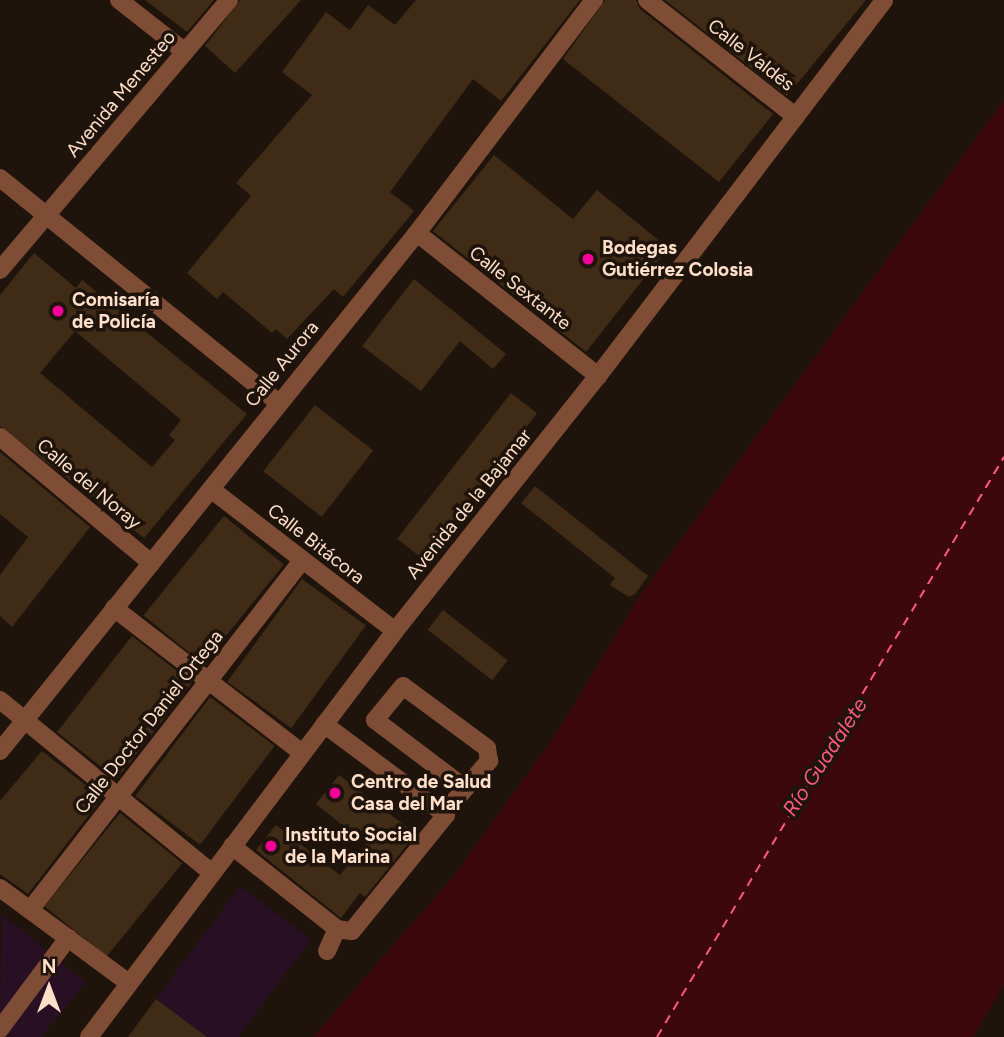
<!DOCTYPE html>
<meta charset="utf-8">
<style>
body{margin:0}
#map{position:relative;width:1004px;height:1037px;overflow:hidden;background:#1f140c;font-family:Figtree,sans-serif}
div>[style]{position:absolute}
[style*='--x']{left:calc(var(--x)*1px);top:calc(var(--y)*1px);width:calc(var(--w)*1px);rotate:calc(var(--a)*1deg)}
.green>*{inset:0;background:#290f23}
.water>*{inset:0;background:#3c080c}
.ferry>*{height:2px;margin-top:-1px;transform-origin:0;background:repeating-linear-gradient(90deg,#ff5882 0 9px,transparent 0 16px)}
.building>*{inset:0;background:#402b17;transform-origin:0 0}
.minor>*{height:18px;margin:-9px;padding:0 9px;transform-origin:9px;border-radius:9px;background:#7f4d35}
.dots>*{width:19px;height:19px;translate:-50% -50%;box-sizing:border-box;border:4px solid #1f140c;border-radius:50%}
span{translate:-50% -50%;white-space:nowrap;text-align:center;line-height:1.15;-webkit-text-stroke:7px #1f140c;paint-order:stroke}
.street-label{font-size:19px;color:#ffdfca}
.poi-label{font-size:19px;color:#ffdfca;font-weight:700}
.left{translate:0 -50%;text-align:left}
.water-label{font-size:21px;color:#ff5882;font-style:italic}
.north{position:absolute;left:14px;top:953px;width:70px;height:70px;-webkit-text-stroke:5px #1f140c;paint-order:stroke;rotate:0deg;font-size:19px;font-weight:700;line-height:28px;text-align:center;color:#ffdfca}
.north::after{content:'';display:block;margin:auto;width:24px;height:32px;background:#ffdfca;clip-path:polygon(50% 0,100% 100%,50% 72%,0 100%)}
</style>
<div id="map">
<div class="green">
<div style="clip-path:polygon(240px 887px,311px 939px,238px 1037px,207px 1037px,156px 999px)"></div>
<div style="clip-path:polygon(2px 915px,86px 982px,41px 1037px,0 1037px)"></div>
</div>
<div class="water">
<div style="clip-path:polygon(1004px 100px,1004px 984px,973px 1037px,313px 1037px,452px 878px,552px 740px,641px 594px)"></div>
</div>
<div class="ferry">
<div style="--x:657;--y:1037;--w:676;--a:-59.11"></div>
</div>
<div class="building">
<div style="clip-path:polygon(145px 0,214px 0,187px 32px)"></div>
<div style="clip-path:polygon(240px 0,301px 0,235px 73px,205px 46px)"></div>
<div style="clip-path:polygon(416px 0,580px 0,501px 101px,473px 79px,390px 192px,414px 211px,343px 297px,334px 289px,287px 339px,276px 329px,272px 333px,223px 292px,217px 299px,187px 273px,251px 196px,236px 183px,312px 95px,282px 72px,326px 12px,350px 30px,368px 5px,395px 25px)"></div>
<div style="clip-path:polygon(605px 0,636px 0,640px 9px,773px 114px,719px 182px,563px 59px)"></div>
<div style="clip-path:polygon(665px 0,866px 0,787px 96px)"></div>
<div style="clip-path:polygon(494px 155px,573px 219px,597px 190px,668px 248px,586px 352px,433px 231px)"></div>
<div style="clip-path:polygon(evenodd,34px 253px,76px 288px,82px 280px,247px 414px,144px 538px,0 426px,0 295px,34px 253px,75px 331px,181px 420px,169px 435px,175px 440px,152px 467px,40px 373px,75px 331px)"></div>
<div style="clip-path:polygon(414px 279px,506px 354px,493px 369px,460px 341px,421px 391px,362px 346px)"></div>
<div style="left:511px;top:393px;width:33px;height:185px;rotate:38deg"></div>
<div style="left:315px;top:405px;width:74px;height:84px;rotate:38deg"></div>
<div style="clip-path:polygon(0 452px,90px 527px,12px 627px,0 616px,0 575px,28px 537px,0 514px)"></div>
<div style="clip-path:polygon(535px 486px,648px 576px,635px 594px,629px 597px,610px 585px,615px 578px,521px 503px)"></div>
<div style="left:224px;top:516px;width:77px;height:128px;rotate:39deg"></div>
<div style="left:302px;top:579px;width:79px;height:127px;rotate:36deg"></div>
<div style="left:443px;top:610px;width:82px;height:25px;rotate:38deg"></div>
<div style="left:132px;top:636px;width:76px;height:122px;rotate:38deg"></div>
<div style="left:210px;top:697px;width:81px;height:124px;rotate:37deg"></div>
<div style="clip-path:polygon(42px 751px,102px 798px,28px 894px,0 874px,0 801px)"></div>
<div style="clip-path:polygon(339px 775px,416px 834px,365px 897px,360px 893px,341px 918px,256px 850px,276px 825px,340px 875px,366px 844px,316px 804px)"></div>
<div style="left:120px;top:813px;width:80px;height:120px;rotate:39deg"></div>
<div style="clip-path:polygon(156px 999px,207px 1037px,128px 1037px)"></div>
</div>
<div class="minor">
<div style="--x:119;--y:0;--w:84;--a:38.2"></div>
<div style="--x:647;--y:0;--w:189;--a:38.1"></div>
<div style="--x:0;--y:178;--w:357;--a:38.9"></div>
<div style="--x:417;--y:233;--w:231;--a:38.3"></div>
<div style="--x:0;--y:270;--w:354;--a:-49.7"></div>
<div style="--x:0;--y:437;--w:197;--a:39.8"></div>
<div style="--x:212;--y:490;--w:231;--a:37.6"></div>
<div style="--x:114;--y:608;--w:237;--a:37.6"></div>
<div style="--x:0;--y:700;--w:274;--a:39.2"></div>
<div style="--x:0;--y:751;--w:665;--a:-51.17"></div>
<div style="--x:417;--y:233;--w:293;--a:-52.8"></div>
<div style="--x:440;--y:811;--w:11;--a:-27"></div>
<div style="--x:450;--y:806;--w:60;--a:-49.1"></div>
<div style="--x:489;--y:761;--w:13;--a:-99"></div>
<div style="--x:487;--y:748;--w:104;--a:-143.6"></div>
<div style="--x:403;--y:686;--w:44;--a:129.5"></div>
<div style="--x:375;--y:720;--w:113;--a:37.1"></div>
<div style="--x:232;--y:846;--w:134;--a:38.3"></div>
<div style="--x:337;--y:929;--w:15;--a:8"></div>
<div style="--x:352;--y:931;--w:149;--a:-51"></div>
<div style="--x:446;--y:815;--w:152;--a:-143.3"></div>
<div style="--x:0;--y:888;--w:160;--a:36.4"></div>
<div style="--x:30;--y:910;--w:443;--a:-52.1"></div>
<div style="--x:327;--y:951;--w:24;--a:-66"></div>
<div style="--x:0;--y:1029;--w:114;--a:-53.2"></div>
<div style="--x:89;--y:1037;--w:508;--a:-52.99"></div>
<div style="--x:395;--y:631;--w:326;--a:-51.5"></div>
<div style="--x:598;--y:376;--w:472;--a:-52.7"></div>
</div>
<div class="dots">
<div style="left:588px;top:259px;background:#f50097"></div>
<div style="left:58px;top:311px;background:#f50097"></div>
<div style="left:335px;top:793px;background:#f50097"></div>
<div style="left:271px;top:846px;background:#f50097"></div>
</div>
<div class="street-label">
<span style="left:751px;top:55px;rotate:38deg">Calle Valdés</span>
<span style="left:121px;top:94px;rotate:-50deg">Avenida Menesteo</span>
<span style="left:520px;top:288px;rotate:38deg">Calle Sextante</span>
<span style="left:282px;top:364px;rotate:-51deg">Calle Aurora</span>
<span style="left:89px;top:484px;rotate:40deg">Calle del Noray</span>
<span style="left:469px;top:504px;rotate:-51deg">Avenida de la Bajamar</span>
<span style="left:316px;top:544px;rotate:38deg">Calle Bitácora</span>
<span style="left:149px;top:722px;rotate:-52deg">Calle Doctor Daniel Ortega</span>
</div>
<div class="poi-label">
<span class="left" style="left:602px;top:259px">Bodegas<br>Gutiérrez Colosia</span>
<span class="left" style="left:72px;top:311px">Comisaría<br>de Policía</span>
<span class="left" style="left:351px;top:793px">Centro de Salud<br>Casa del Mar</span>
<span class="left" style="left:285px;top:846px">Instituto Social<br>de la Marina</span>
</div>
<div class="water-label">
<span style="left:825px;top:757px;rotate:-57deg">Río Guadalete</span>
</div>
<div class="north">N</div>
</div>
